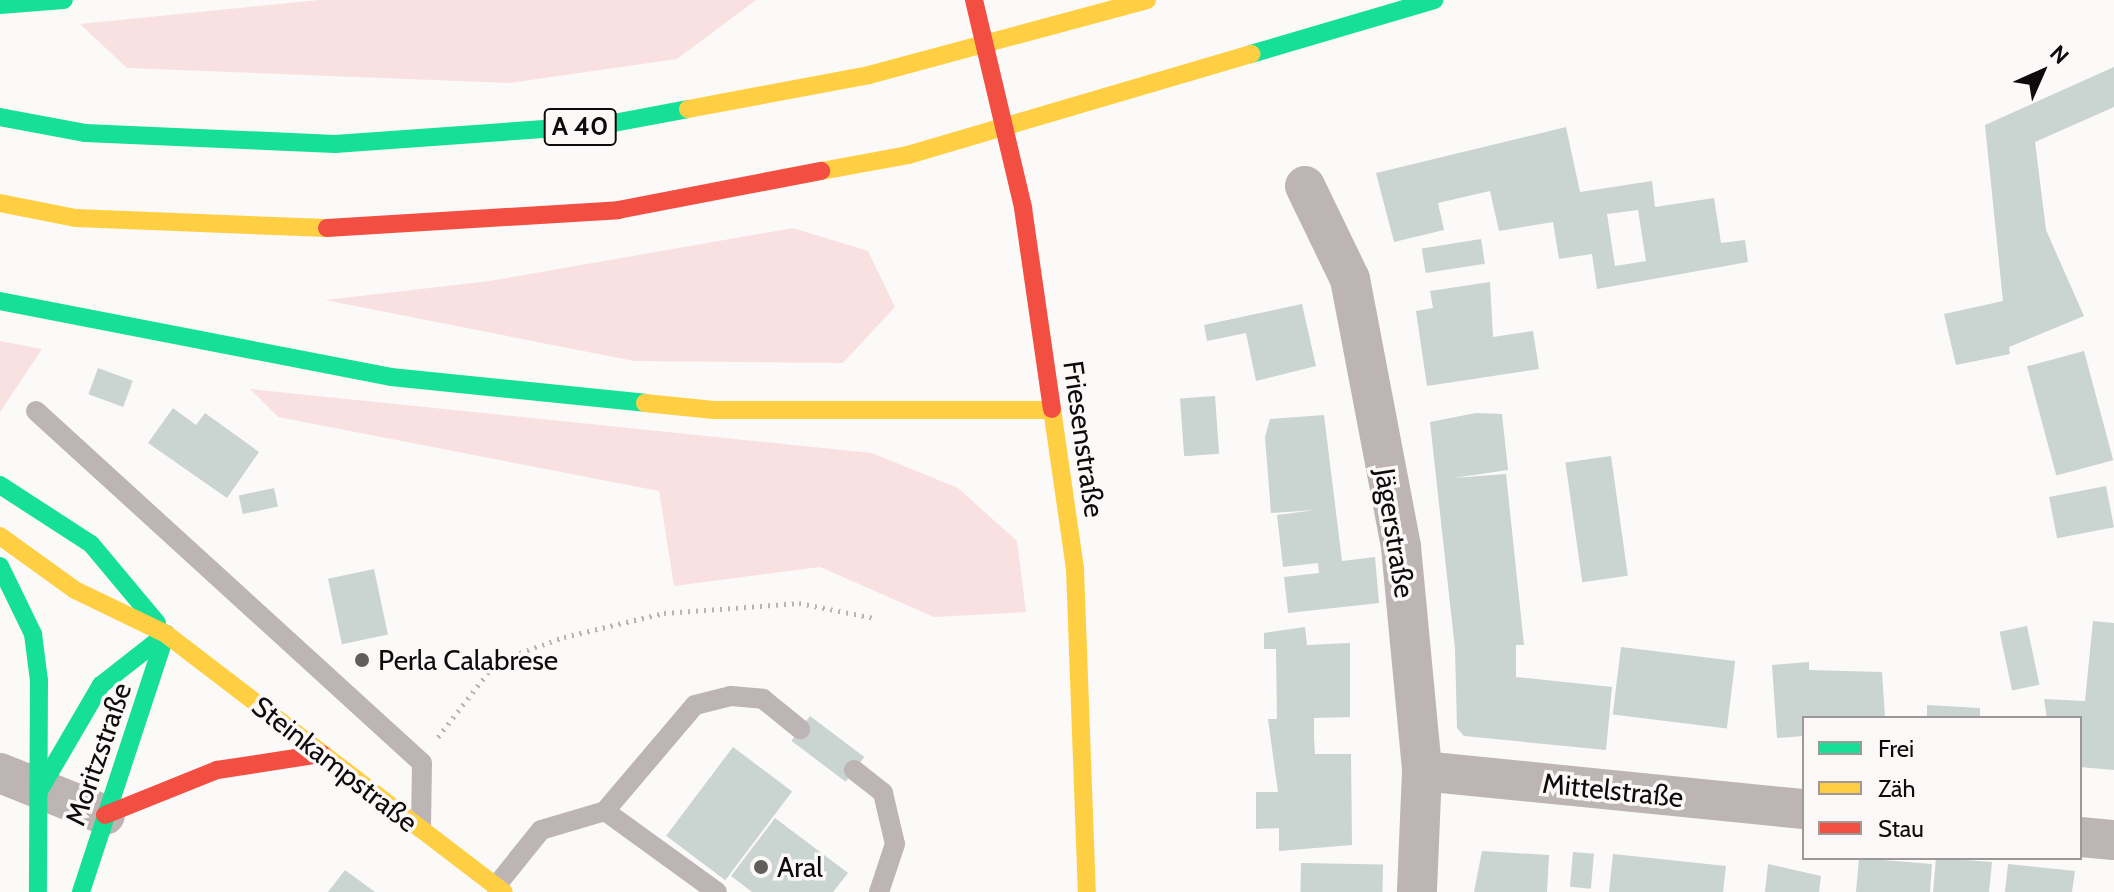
<!DOCTYPE html>
<meta charset="utf-8">
<style>
body{margin:0}
#map{position:relative;width:2114px;height:892px;overflow:hidden;background:#fcf9f9;font-family:Cabin,sans-serif}
div>[style]{position:absolute}
[style*='--x']{left:calc(var(--x)*1px);top:calc(var(--y)*1px);width:calc(var(--w)*1px);rotate:calc(var(--a)*1deg)}
.green>*{inset:0;background:#fae1e1}
.building>*{inset:0;background:#cad4d1;transform-origin:0 0}
.path>*{height:5px;margin-top:-2.5px;transform-origin:0;background:repeating-linear-gradient(90deg,#b9b4b4 0 2px,transparent 0 8px)}
.lane>*{height:20px;margin:-10px;padding:0 10px;transform-origin:10px;border-radius:10px;background:#bdb5b5}
.street>*{height:40px;margin:-20px;padding:0 20px;transform-origin:20px;border-radius:20px;background:#bdb5b5}
.fast>*{height:18px;margin:-9px;padding:0 9px;transform-origin:9px;border-radius:9px;background:#16e098}
.slow>*{height:18px;margin:-9px;padding:0 9px;transform-origin:9px;border-radius:9px;background:#ffcf43}
.jam>*{height:18px;margin:-9px;padding:0 9px;transform-origin:9px;border-radius:9px;background:#f24e42}
.dots>*{width:22px;height:22px;translate:-50% -50%;box-sizing:border-box;border:4px solid #fdf8f8;border-radius:50%}
span{translate:-50% -50%;white-space:nowrap;text-align:center;line-height:1.15;-webkit-text-stroke:7px #fdf8f8;paint-order:stroke}
.shield-label span{padding:2px 6px;background:#fdf8f8;border:2px solid;border-radius:6px;-webkit-text-stroke-width:0}
.shield-label{font-size:26px;color:#0d0b0b;font-weight:700}
.street-label{font-size:28px;color:#0d0b0b}
.poi-label{font-size:28px;color:#0d0b0b}
.left{translate:0 -50%;text-align:left}
.legend{position:absolute;left:1802px;top:716px;width:280px;height:144px;box-sizing:border-box;background:#fdf8f8;border:2px solid #9d9999;margin:0;padding:10px 14px;list-style:none;font-size:24px;color:#0d0b0b}
.legend li{display:flex;align-items:center;gap:16px;height:40px}
.legend b{width:40px;border:2px solid #9d9999}
.north{position:absolute;left:2002px;top:32px;width:80px;height:80px;-webkit-text-stroke:6px #fdf8f8;paint-order:stroke;rotate:45deg;font-size:22px;font-weight:700;line-height:32px;text-align:center;color:#0d0b0b}
.north::after{content:'';display:block;margin:auto;width:28px;height:36px;background:#0d0b0b;clip-path:polygon(50% 0,100% 100%,50% 72%,0 100%)}
</style>
<div id="map">
<div class="green">
<div style="clip-path:polygon(319px 0,756px 0,677px 59px,510px 83px,127px 68px,80px 24px)"></div>
<div style="clip-path:polygon(793px 228px,868px 251px,895px 307px,843px 363px,634px 361px,325px 300px,490px 281px)"></div>
<div style="clip-path:polygon(0 341px,42px 349px,0 412px)"></div>
<div style="clip-path:polygon(250px 389px,872px 453px,958px 488px,1017px 541px,1026px 612px,934px 617px,820px 567px,674px 586px,659px 491px,278px 417px)"></div>
</div>
<div class="building">
<div style="clip-path:polygon(2114px 67px,2114px 107px,2035px 142px,2046px 230px,2084px 316px,2009px 347px,2010px 354px,1956px 365px,1944px 314px,2003px 301px,1985px 125px)"></div>
<div style="clip-path:polygon(evenodd,1566px 127px,1580px 192px,1652px 181px,1655px 207px,1714px 198px,1721px 243px,1745px 240px,1748px 262px,1597px 289px,1592px 254px,1559px 259px,1553px 222px,1499px 231px,1490px 191px,1438px 203px,1444px 230px,1394px 242px,1376px 173px,1566px 127px,1638px 210px,1646px 261px,1615px 266px,1607px 214px,1638px 210px)"></div>
<div style="left:1481px;top:239px;width:25px;height:60px;rotate:81deg"></div>
<div style="clip-path:polygon(1490px 282px,1493px 337px,1533px 331px,1539px 369px,1427px 386px,1416px 311px,1433px 308px,1430px 291px)"></div>
<div style="clip-path:polygon(1302px 304px,1316px 366px,1256px 381px,1246px 333px,1207px 341px,1204px 325px)"></div>
<div style="left:2084px;top:351px;width:113px;height:59px;rotate:75deg"></div>
<div style="left:98px;top:368px;width:37px;height:28px;rotate:20deg"></div>
<div style="left:1215px;top:396px;width:58px;height:35px;rotate:86deg"></div>
<div style="clip-path:polygon(173px 408px,196px 425px,205px 413px,259px 452px,227px 498px,148px 443px)"></div>
<div style="clip-path:polygon(1476px 413px,1502px 414px,1508px 470px,1453px 478px,1506px 474px,1524px 645px,1516px 645px,1516px 677px,1612px 687px,1606px 750px,1464px 736px,1457px 728px,1455px 649px,1430px 422px)"></div>
<div style="clip-path:polygon(1324px 415px,1342px 561px,1375px 557px,1379px 603px,1288px 613px,1284px 577px,1319px 573px,1318px 563px,1283px 567px,1277px 515px,1316px 510px,1271px 513px,1265px 437px,1270px 419px)"></div>
<div style="left:1611px;top:456px;width:121px;height:46px;rotate:82deg"></div>
<div style="left:2106px;top:486px;width:42px;height:58px;rotate:79deg"></div>
<div style="left:274px;top:488px;width:19px;height:36px;rotate:78deg"></div>
<div style="left:374px;top:569px;width:67px;height:47px;rotate:78deg"></div>
<div style="clip-path:polygon(2093px 621px,2114px 623px,2114px 770px,2080px 767px,2080px 718px,2047px 718px,2044px 699px,2085px 701px)"></div>
<div style="left:2027px;top:626px;width:60px;height:28px;rotate:78deg"></div>
<div style="clip-path:polygon(1305px 627px,1307px 645px,1350px 643px,1350px 717px,1314px 718px,1314px 737px,1315px 754px,1351px 754px,1352px 845px,1279px 851px,1279px 828px,1256px 829px,1256px 792px,1278px 792px,1268px 719px,1277px 719px,1276px 649px,1264px 649px,1264px 633px)"></div>
<div style="left:1621px;top:647px;width:115px;height:68px;rotate:7deg"></div>
<div style="clip-path:polygon(1809px 662px,1809px 670px,1882px 672px,1885px 718px,1804px 718px,1804px 736px,1777px 738px,1772px 665px)"></div>
<div style="clip-path:polygon(1927px 705px,1980px 708px,1980px 718px,1927px 718px)"></div>
<div style="left:810px;top:716px;width:68px;height:31px;rotate:37deg"></div>
<div style="left:733px;top:747px;width:74px;height:111px;rotate:37deg"></div>
<div style="clip-path:polygon(775px 818px,848px 873px,833px 892px,752px 892px,731px 876px)"></div>
<div style="clip-path:polygon(1482px 851px,1549px 855px,1547px 892px,1474px 892px)"></div>
<div style="left:1573px;top:852px;width:21px;height:35px;rotate:5deg"></div>
<div style="clip-path:polygon(1613px 854px,1726px 866px,1723px 892px,1609px 892px)"></div>
<div style="clip-path:polygon(1859px 858px,1932px 864px,1930px 892px,1856px 892px)"></div>
<div style="clip-path:polygon(1936px 858px,1992px 862px,1989px 892px,1933px 892px)"></div>
<div style="left:1301px;top:863px;width:82px;height:29px;rotate:1deg"></div>
<div style="clip-path:polygon(1768px 864px,1821px 876px,1819px 892px,1765px 892px)"></div>
<div style="clip-path:polygon(2008px 864px,2075px 871px,2072px 892px,2005px 892px)"></div>
<div style="clip-path:polygon(345px 870px,375px 892px,328px 892px)"></div>
</div>
<div class="path">
<div style="--x:438;--y:737;--w:96;--a:-52.2"></div>
<div style="--x:497;--y:661;--w:71;--a:-19.7"></div>
<div style="--x:564;--y:637;--w:103;--a:-13.5"></div>
<div style="--x:664;--y:613;--w:135;--a:-4.2"></div>
<div style="--x:799;--y:603;--w:76;--a:11.3"></div>
</div>
<div class="lane">
<div style="--x:36;--y:411;--w:522;--a:42.36"></div>
<div style="--x:422;--y:763;--w:65;--a:90.9"></div>
<div style="--x:854;--y:770;--w:37;--a:38"></div>
<div style="--x:883;--y:793;--w:52;--a:76.8"></div>
<div style="--x:895;--y:844;--w:51;--a:108.4"></div>
<div style="--x:605;--y:811;--w:139;--a:-49.7"></div>
<div style="--x:695;--y:705;--w:37;--a:-14"></div>
<div style="--x:731;--y:696;--w:32;--a:5"></div>
<div style="--x:763;--y:699;--w:48;--a:39"></div>
<div style="--x:496;--y:886;--w:72;--a:-51.2"></div>
<div style="--x:541;--y:830;--w:67;--a:-16.5"></div>
<div style="--x:605;--y:811;--w:138;--a:35.9"></div>
</div>
<div class="street">
<div style="--x:1305;--y:186;--w:103;--a:64.2"></div>
<div style="--x:1350;--y:279;--w:273;--a:79.2"></div>
<div style="--x:1401;--y:547;--w:225;--a:84.6"></div>
<div style="--x:1422;--y:771;--w:121;--a:92.4"></div>
<div style="--x:1422;--y:771;--w:384;--a:5.7"></div>
<div style="--x:0;--y:773;--w:113;--a:21.8"></div>
<div style="--x:2080;--y:837;--w:34;--a:5"></div>
</div>
<div class="fast">
<div style="--x:0;--y:5;--w:64;--a:-4.5"></div>
<div style="--x:1251;--y:54;--w:191;--a:-16.4"></div>
<div style="--x:0;--y:117;--w:86;--a:10.7"></div>
<div style="--x:85;--y:133;--w:250;--a:2.5"></div>
<div style="--x:335;--y:144;--w:269;--a:-4.1"></div>
<div style="--x:603;--y:125;--w:86;--a:-10.7"></div>
<div style="--x:0;--y:301;--w:398;--a:11"></div>
<div style="--x:391;--y:377;--w:255;--a:5.8"></div>
<div style="--x:0;--y:485;--w:108;--a:33"></div>
<div style="--x:91;--y:544;--w:103;--a:50.1"></div>
<div style="--x:0;--y:566;--w:76;--a:64.1"></div>
<div style="--x:33;--y:634;--w:47;--a:82.7"></div>
<div style="--x:39;--y:681;--w:211;--a:90.3"></div>
<div style="--x:39;--y:791;--w:123;--a:-59.7"></div>
<div style="--x:101;--y:685;--w:83;--a:-38.1"></div>
<div style="--x:81;--y:892;--w:272;--a:-71.8"></div>
</div>
<div class="slow">
<div style="--x:688;--y:109;--w:184;--a:-10.6"></div>
<div style="--x:869;--y:75;--w:288;--a:-15.1"></div>
<div style="--x:821;--y:171;--w:88;--a:-10.4"></div>
<div style="--x:908;--y:155;--w:358;--a:-16.4"></div>
<div style="--x:0;--y:203;--w:77;--a:11.2"></div>
<div style="--x:76;--y:218;--w:251;--a:2.3"></div>
<div style="--x:645;--y:403;--w:69;--a:5.8"></div>
<div style="--x:714;--y:410;--w:338;--a:0"></div>
<div style="--x:1052;--y:409;--w:162;--a:81.8"></div>
<div style="--x:1075;--y:569;--w:323;--a:87.9"></div>
<div style="--x:0;--y:536;--w:92;--a:35.8"></div>
<div style="--x:75;--y:590;--w:101;--a:25.8"></div>
<div style="--x:166;--y:634;--w:425;--a:37.4"></div>
</div>
<div class="jam">
<div style="--x:974;--y:0;--w:214;--a:76.7"></div>
<div style="--x:1023;--y:208;--w:203;--a:81.8"></div>
<div style="--x:327;--y:228;--w:292;--a:-3.5"></div>
<div style="--x:618;--y:210;--w:207;--a:-10.9"></div>
<div style="--x:105;--y:815;--w:121;--a:-21.9"></div>
<div style="--x:217;--y:770;--w:106;--a:-8.7"></div>
</div>
<div class="dots">
<div style="left:362px;top:660px;background:#615e5e"></div>
<div style="left:761px;top:867px;background:#615e5e"></div>
</div>
<div class="shield-label">
<span style="left:580px;top:127px">A 40</span>
</div>
<div class="street-label">
<span style="left:1084px;top:439px;rotate:82deg">Friesenstraße</span>
<span style="left:1395px;top:533px;rotate:81deg">Jägerstraße</span>
<span style="left:98px;top:754px;rotate:-71deg">Moritzstraße</span>
<span style="left:335px;top:764px;rotate:38deg">Steinkampstraße</span>
<span style="left:1613px;top:790px;rotate:6deg">Mittelstraße</span>
</div>
<div class="poi-label">
<span class="left" style="left:378px;top:660px">Perla Calabrese</span>
<span class="left" style="left:777px;top:867px">Aral</span>
</div>
<ul class="legend">
<li><b style="height:10px;background:#16e098"></b>Frei</li>
<li><b style="height:10px;background:#ffcf43"></b>Zäh</li>
<li><b style="height:10px;background:#f24e42"></b>Stau</li>
</ul>
<div class="north">N</div>
</div>
